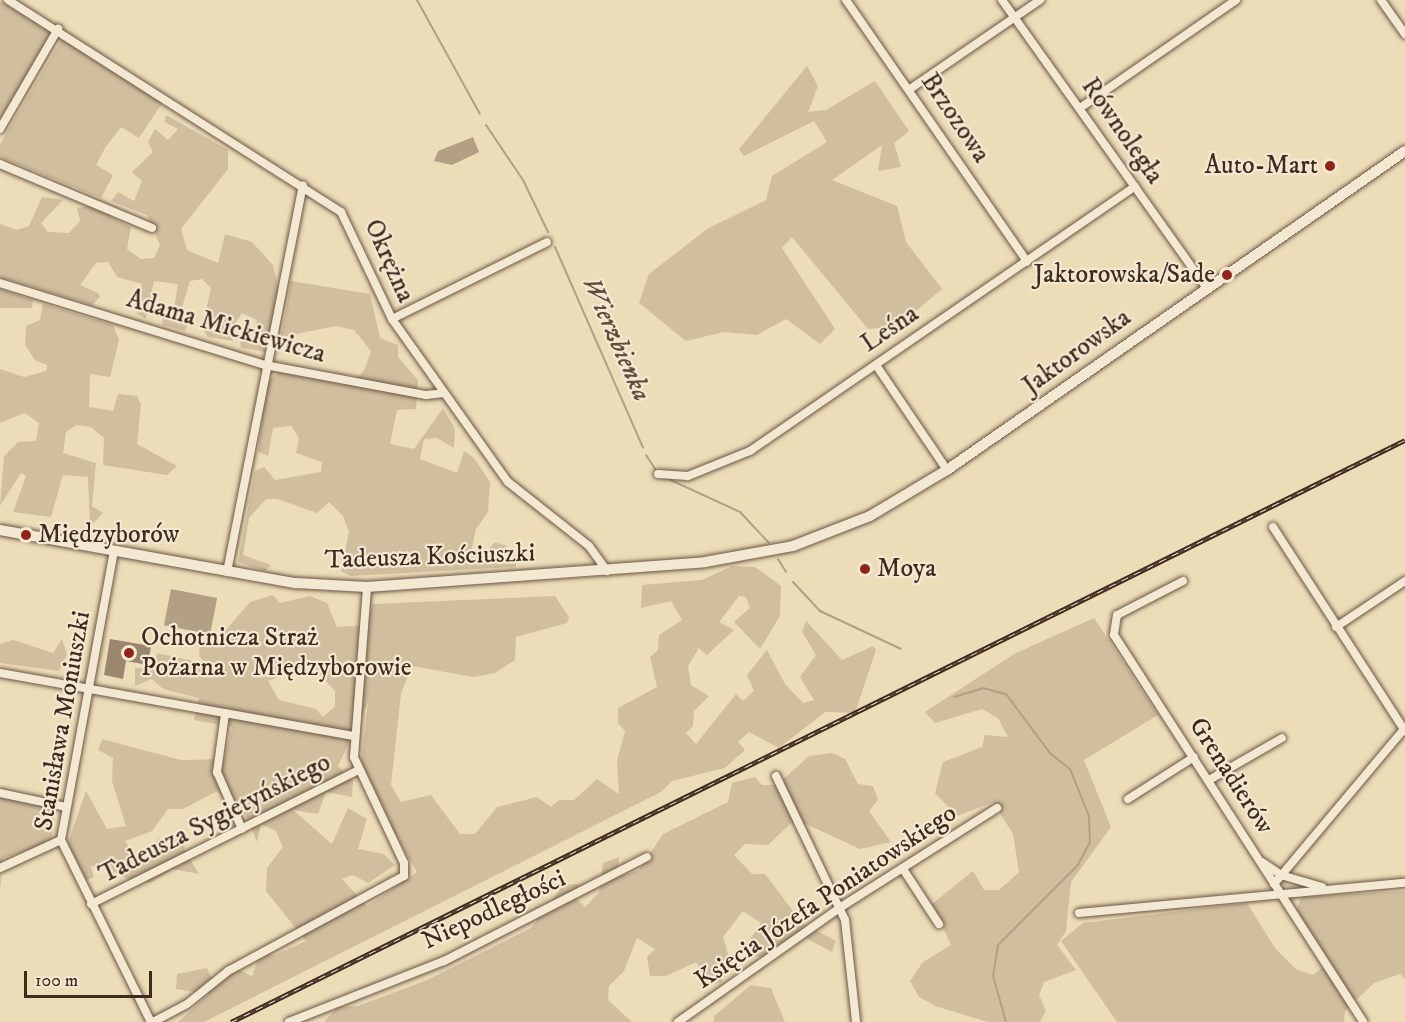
<!DOCTYPE html>
<meta charset="utf-8">
<style>
body{margin:0}
#map{position:relative;width:1405px;height:1022px;overflow:hidden;background:#eddcb8;font-family:"IM FELL DW Pica",serif}
div>[style]{position:absolute}
[style*='--x']{left:calc(var(--x)*1px);top:calc(var(--y)*1px);width:calc(var(--w)*1px);rotate:calc(var(--a)*1deg)}
.green>*{inset:0;background:#d0be9e}
.water>*{inset:0;background:#b29f84;transform-origin:0 0}
.stream>*{height:2px;margin:-1px;padding:0 1px;transform-origin:1px;border-radius:1px;background:#b29f84}
.building>*{inset:0;background:#9a876e}
.roads{filter:drop-shadow(0 0 2px #6b5644) drop-shadow(0 0 2px #6b5644)}
.minor>*{height:8px;margin:-4px;padding:0 4px;transform-origin:4px;border-radius:4px;background:#f3e8d1}
.secondary>*{height:10px;margin:-5px;padding:0 5px;transform-origin:5px;border-radius:5px;background:#f3e8d1}
.rail>*{height:4.5px;margin-top:-2.25px;transform-origin:0;background:repeating-linear-gradient(90deg,#f3e8d1 0 7px,#402a1e 0 14px);box-sizing:border-box;border-block:2px solid #402a1e}
.dots>*{width:16px;height:16px;translate:-50% -50%;box-sizing:border-box;border:3px solid #f3e8d1;border-radius:50%}
span{translate:-50% -50%;white-space:nowrap;text-align:center;line-height:1.15;-webkit-text-stroke:4.5px #f3e8d1;paint-order:stroke}
.street-label{font-size:26px;color:#402a1e}
.poi-label{font-size:26px;color:#402a1e}
.right{translate:-100% -50%;text-align:right}
.left{translate:0 -50%;text-align:left}
.water-label{font-size:27px;color:#624d3d;font-style:italic}
.scale{position:absolute;left:24px;top:971px;width:128px;height:27px;box-sizing:border-box;border:3px solid #402a1e;border-top:0;padding-left:8px;font-size:18px;line-height:21px;white-space:nowrap;color:#402a1e;-webkit-text-stroke:4px #f3e8d1;paint-order:stroke}
</style>
<div id="map">
<div class="green">
<div style="clip-path:polygon(0 1px,53px 33px,0 118px)"></div>
<div style="clip-path:polygon(63px 37px,163px 102px,139px 138px,121px 127px,105px 148px,96px 165px,113px 175px,101px 198px,0 157px,0 144px)"></div>
<div style="clip-path:polygon(807px 66px,818px 86px,808px 112px,826px 110px,875px 81px,909px 131px,894px 143px,901px 167px,878px 171px,882px 145px,832px 180px,897px 206px,906px 242px,942px 289px,898px 326px,868px 329px,792px 237px,782px 248px,835px 329px,820px 344px,786px 319px,757px 335px,724px 332px,686px 341px,639px 303px,649px 274px,707px 229px,766px 200px,772px 176px,827px 142px,814px 121px,744px 156px,739px 149px)"></div>
<div style="clip-path:polygon(166px 115px,228px 150px,228px 169px,181px 229px,187px 250px,218px 263px,225px 234px,252px 242px,273px 265px,280px 296px,267px 352px,241px 348px,240px 342px,254px 337px,257px 320px,242px 313px,231px 329px,233px 341px,208px 337px,202px 328px,211px 288px,202px 279px,190px 281px,180px 314px,189px 319px,185px 331px,162px 325px,163px 317px,174px 310px,178px 284px,154px 281px,146px 319px,137px 314px,142px 284px,117px 277px,108px 262px,96px 263px,80px 285px,98px 293px,100px 297px,92px 305px,0 277px,0 224px,17px 230px,29px 226px,42px 197px,63px 200px,41px 223px,48px 232px,69px 233px,80px 221px,77px 208px,107px 204px,111px 217px,131px 227px,127px 249px,141px 259px,154px 258px,160px 245px,147px 215px,111px 201px,118px 192px,134px 201px,142px 181px,132px 172px,153px 152px,148px 142px,155px 129px,168px 140px,178px 129px,164px 122px)"></div>
<div style="clip-path:polygon(291px 281px,370px 294px,380px 338px,398px 345px,398px 357px,418px 380px,416px 409px,397px 410px,390px 444px,414px 449px,443px 408px,455px 429px,454px 448px,437px 438px,424px 439px,420px 459px,457px 473px,464px 451px,474px 458px,490px 482px,488px 512px,476px 529px,470px 557px,480px 559px,495px 542px,507px 546px,504px 558px,516px 559px,516px 567px,350px 576px,341px 571px,349px 532px,343px 516px,329px 502px,317px 513px,277px 499px,266px 499px,249px 518px,243px 555px,271px 565px,265px 571px,238px 562px,255px 471px,264px 467px,275px 480px,321px 472px,322px 462px,296px 453px,299px 438px,291px 426px,273px 428px,268px 456px,258px 452px,267px 382px,279px 372px,349px 385px,364px 371px,371px 351px,354px 330px,336px 326px,281px 337px)"></div>
<div style="clip-path:polygon(0 289px,33px 300px,32px 308px,0 308px)"></div>
<div style="clip-path:polygon(43px 304px,113px 325px,119px 340px,110px 377px,90px 374px,89px 407px,113px 411px,118px 394px,137px 396px,141px 405px,137px 444px,177px 466px,167px 475px,103px 465px,104px 438px,91px 427px,76px 425px,66px 432px,63px 453px,96px 463px,92px 506px,103px 513px,90px 526px,88px 477px,63px 475px,51px 517px,13px 512px,26px 476px,21px 473px,0 506px,4px 456px,18px 442px,36px 441px,39px 423px,25px 413px,0 423px,0 369px,24px 377px,46px 371px,47px 365px,35px 360px,25px 345px,26px 326px,40px 320px)"></div>
<div style="clip-path:polygon(evenodd,732px 566px,755px 567px,781px 586px,780px 616px,760px 649px,734px 622px,750px 608px,746px 597px,739px 596px,719px 622px,734px 630px,707px 655px,699px 648px,688px 666px,691px 685px,709px 696px,694px 711px,693px 726px,686px 733px,696px 744px,736px 694px,743px 701px,754px 691px,747px 675px,767px 650px,785px 684px,803px 703px,814px 700px,800px 677px,816px 655px,802px 632px,806px 621px,842px 660px,873px 646px,876px 650px,855px 713px,825px 712px,779px 748px,749px 732px,738px 742px,745px 750px,725px 768px,672px 781px,661px 792px,204px 1022px,178px 1022px,209px 994px,176px 989px,177px 974px,207px 968px,214px 983px,237px 969px,252px 976px,260px 954px,275px 955px,306px 941px,266px 891px,267px 868px,283px 847px,276px 831px,261px 824px,257px 842px,246px 815px,217px 791px,183px 809px,168px 809px,152px 831px,125px 841px,136px 860px,143px 860px,159px 838px,166px 846px,182px 832px,185px 851px,199px 874px,173px 869px,150px 883px,135px 883px,105px 867px,91px 866px,94px 877px,86px 880px,68px 843px,86px 791px,107px 829px,126px 826px,112px 781px,113px 758px,98px 750px,102px 739px,181px 760px,224px 759px,232px 727px,194px 720px,199px 698px,163px 689px,152px 679px,135px 686px,135px 668px,154px 669px,157px 653px,206px 664px,199px 656px,200px 641px,219px 638px,250px 602px,273px 595px,280px 603px,310px 596px,327px 603px,337px 627px,366px 625px,373px 604px,555px 596px,569px 617px,567px 623px,516px 637px,515px 660px,495px 673px,473px 677px,412px 666px,401px 693px,391px 785px,401px 802px,431px 795px,460px 834px,475px 834px,497px 807px,537px 797px,551px 807px,559px 800px,574px 800px,597px 779px,619px 794px,617px 761px,625px 731px,618px 723px,618px 708px,657px 687px,650px 657px,658px 650px,659px 635px,682px 620px,671px 601px,641px 608px,642px 585px,702px 580px,732px 566px,310px 664px,335px 691px,335px 706px,323px 717px,316px 709px,279px 700px,268px 681px,310px 664px,732px 566px,368px 702px,360px 772px,417px 872px,367px 906px,342px 879px,353px 875px,368px 883px,395px 865px,384px 854px,358px 849px,367px 819px,348px 808px,332px 844px,293px 810px,318px 814px,326px 792px,352px 797px,353px 781px,338px 766px,368px 702px)"></div>
<div style="clip-path:polygon(1094px 618px,1158px 715px,1084px 760px,1111px 827px,1071px 882px,1066px 931px,1057px 945px,1076px 970px,1044px 982px,1039px 995px,1046px 1011px,1040px 1022px,988px 1022px,935px 1006px,919px 997px,910px 981px,923px 962px,951px 945px,932px 904px,973px 871px,984px 890px,999px 890px,1019px 872px,1013px 834px,993px 802px,957px 816px,935px 793px,943px 762px,982px 747px,985px 735px,1008px 737px,998px 718px,982px 709px,935px 723px,925px 712px,1014px 654px)"></div>
<div style="clip-path:polygon(62px 639px,67px 654px,59px 671px,0 663px,0 644px,13px 640px,53px 653px)"></div>
<div style="clip-path:polygon(832px 753px,845px 759px,858px 784px,873px 786px,878px 800px,869px 811px,891px 842px,860px 849px,806px 824px,791px 823px,768px 845px,745px 844px,734px 855px,752px 874px,765px 874px,802px 923px,836px 941px,832px 952px,802px 936px,771px 957px,756px 957px,746px 945px,761px 923px,743px 911px,723px 937px,730px 960px,722px 967px,722px 982px,710px 985px,696px 962px,666px 976px,650px 976px,647px 957px,655px 949px,637px 938px,624px 971px,609px 986px,608px 1000px,632px 1022px,324px 1022px,338px 1007px,358px 1006px,427px 980px,531px 928px,563px 885px,579px 884px,576px 898px,585px 907px,599px 893px,603px 863px,619px 857px,617px 877px,639px 870px,663px 834px,728px 802px,732px 783px,755px 777px,762px 785px,777px 785px,809px 756px)"></div>
<div style="clip-path:polygon(0 795px,55px 806px,51px 843px,3px 858px,0 892px)"></div>
<div style="clip-path:polygon(1405px 891px,1405px 979px,1400px 974px,1374px 983px,1345px 1011px,1344px 1022px,1117px 1022px,1061px 941px,1083px 923px,1247px 903px,1275px 948px,1297px 970px,1313px 975px,1324px 966px,1296px 912px,1301px 897px)"></div>
<div style="clip-path:polygon(751px 985px,771px 988px,785px 1022px,714px 1022px,714px 1016px)"></div>
</div>
<div class="water">
<div style="clip-path:polygon(473px 137px,479px 152px,452px 165px,434px 161px,438px 151px)"></div>
<div style="left:171px;top:589px;width:47px;height:37px;rotate:11deg"></div>
</div>
<div class="stream">
<div style="--x:417;--y:0;--w:130;--a:61.1"></div>
<div style="--x:486;--y:125;--w:66;--a:56.1"></div>
<div style="--x:523;--y:180;--w:58;--a:64.3"></div>
<div style="--x:555;--y:247;--w:219;--a:66.3"></div>
<div style="--x:646;--y:455;--w:17;--a:57"></div>
<div style="--x:664;--y:477;--w:84;--a:24.7"></div>
<div style="--x:740;--y:512;--w:42;--a:46.9"></div>
<div style="--x:778;--y:559;--w:15;--a:58"></div>
<div style="--x:793;--y:582;--w:40;--a:47"></div>
<div style="--x:820;--y:611;--w:89;--a:25.1"></div>
<div style="--x:954;--y:697;--w:30;--a:-17"></div>
<div style="--x:983;--y:688;--w:24;--a:15"></div>
<div style="--x:1006;--y:694;--w:74;--a:53.3"></div>
<div style="--x:1050;--y:753;--w:26;--a:39"></div>
<div style="--x:1070;--y:769;--w:51;--a:68"></div>
<div style="--x:1089;--y:816;--w:26;--a:88"></div>
<div style="--x:1090;--y:842;--w:26;--a:118"></div>
<div style="--x:1078;--y:865;--w:113;--a:135"></div>
<div style="--x:998;--y:945;--w:31;--a:99"></div>
<div style="--x:993;--y:976;--w:48;--a:74.2"></div>
</div>
<div class="building">
<div style="clip-path:polygon(110px 639px,151px 646px,148px 665px,126px 661px,123px 679px,104px 675px)"></div>
</div>
<div class="roads">
<div class="minor">
<div style="--x:8;--y:0;--w:395;--a:32.5"></div>
<div style="--x:341;--y:212;--w:119;--a:64.5"></div>
<div style="--x:392;--y:319;--w:200;--a:54.6"></div>
<div style="--x:508;--y:482;--w:103;--a:38.3"></div>
<div style="--x:589;--y:546;--w:31;--a:54"></div>
<div style="--x:846;--y:0;--w:318;--a:55.3"></div>
<div style="--x:1002;--y:0;--w:354;--a:54.6"></div>
<div style="--x:1381;--y:0;--w:42;--a:54.8"></div>
<div style="--x:910;--y:89;--w:158;--a:-34.4"></div>
<div style="--x:1080;--y:108;--w:190;--a:-34.7"></div>
<div style="--x:0;--y:129;--w:116;--a:-59.9"></div>
<div style="--x:0;--y:164;--w:165;--a:22.8"></div>
<div style="--x:0;--y:283;--w:277;--a:17.2"></div>
<div style="--x:265;--y:365;--w:164;--a:10.6"></div>
<div style="--x:426;--y:395;--w:18;--a:-6"></div>
<div style="--x:392;--y:319;--w:173;--a:-26.4"></div>
<div style="--x:876;--y:365;--w:127;--a:55.9"></div>
<div style="--x:658;--y:474;--w:30;--a:4"></div>
<div style="--x:688;--y:476;--w:67;--a:-22"></div>
<div style="--x:750;--y:451;--w:467;--a:-34.5"></div>
<div style="--x:1273;--y:527;--w:243;--a:57.1"></div>
<div style="--x:114;--y:551;--w:294;--a:100.4"></div>
<div style="--x:61;--y:840;--w:203;--a:63.7"></div>
<div style="--x:227;--y:572;--w:394;--a:-78.9"></div>
<div style="--x:1183;--y:581;--w:74;--a:152.7"></div>
<div style="--x:1117;--y:615;--w:20;--a:99"></div>
<div style="--x:1114;--y:635;--w:460;--a:57.2"></div>
<div style="--x:1336;--y:627;--w:83;--a:-33.7"></div>
<div style="--x:0;--y:673;--w:358;--a:10.1"></div>
<div style="--x:225;--y:714;--w:59;--a:97.9"></div>
<div style="--x:217;--y:772;--w:62;--a:66.3"></div>
<div style="--x:776;--y:776;--w:160;--a:64.4"></div>
<div style="--x:845;--y:920;--w:103;--a:83.8"></div>
<div style="--x:1209;--y:780;--w:84;--a:-29.9"></div>
<div style="--x:0;--y:793;--w:67;--a:12"></div>
<div style="--x:1128;--y:799;--w:78;--a:-32.5"></div>
<div style="--x:1262;--y:862;--w:23;--a:34"></div>
<div style="--x:1281;--y:875;--w:43;--a:16.3"></div>
<div style="--x:0;--y:868;--w:67;--a:-24.7"></div>
<div style="--x:903;--y:869;--w:66;--a:56.8"></div>
<div style="--x:1274;--y:884;--w:204;--a:-50"></div>
<div style="--x:91;--y:904;--w:297;--a:-26.6"></div>
<div style="--x:1079;--y:913;--w:327;--a:-5.3"></div>
<div style="--x:153;--y:1022;--w:38;--a:-28"></div>
<div style="--x:187;--y:1004;--w:53;--a:-38.8"></div>
<div style="--x:228;--y:971;--w:200;--a:-28.4"></div>
<div style="--x:404;--y:876;--w:13;--a:-90"></div>
<div style="--x:404;--y:863;--w:117;--a:-115.3"></div>
<div style="--x:354;--y:757;--w:170;--a:-85.6"></div>
<div style="--x:289;--y:1022;--w:167;--a:-21.5"></div>
<div style="--x:444;--y:961;--w:228;--a:-27.1"></div>
<div style="--x:678;--y:1022;--w:199;--a:-35.2"></div>
<div style="--x:841;--y:907;--w:185;--a:-32.4"></div>
</div>
<div class="secondary">
<div style="--x:0;--y:530;--w:301;--a:10.2"></div>
<div style="--x:296;--y:583;--w:71;--a:3.2"></div>
<div style="--x:367;--y:587;--w:339;--a:-4.2"></div>
<div style="--x:705;--y:562;--w:89;--a:-10.3"></div>
<div style="--x:793;--y:546;--w:83;--a:-21.3"></div>
<div style="--x:870;--y:516;--w:90;--a:-30.9"></div>
<div style="--x:947;--y:470;--w:558;--a:-34.86"></div>
</div>
</div>
<div class="rail">
<div style="--x:231;--y:1022;--w:1310;--a:-26.37"></div>
</div>
<div class="dots">
<div style="left:1330px;top:166px;background:#8f2418"></div>
<div style="left:1227px;top:275px;background:#8f2418"></div>
<div style="left:26px;top:535px;background:#8f2418"></div>
<div style="left:865px;top:569px;background:#8f2418"></div>
<div style="left:129px;top:653px;background:#8f2418"></div>
</div>
<div class="street-label">
<span style="left:955px;top:118px;rotate:56deg">Brzozowa</span>
<span style="left:1122px;top:131px;rotate:55deg">Równoległa</span>
<span style="left:389px;top:261px;rotate:66deg">Okrężna</span>
<span style="left:226px;top:327px;rotate:16deg">Adama Mickiewicza</span>
<span style="left:890px;top:329px;rotate:-34deg">Leśna</span>
<span style="left:1077px;top:352px;rotate:-36deg">Jaktorowska</span>
<span style="left:430px;top:557px;rotate:-2deg">Tadeusza Kościuszki</span>
<span style="left:63px;top:721px;rotate:-80deg">Stanisława Moniuszki</span>
<span style="left:1231px;top:776px;rotate:57deg">Grenadierów</span>
<span style="left:215px;top:819px;rotate:-27deg">Tadeusza Sygietyńskiego</span>
<span style="left:826px;top:897px;rotate:-34deg">Księcia Józefa Poniatowskiego</span>
<span style="left:494px;top:910px;rotate:-25deg">Niepodległości</span>
</div>
<div class="poi-label">
<span class="right" style="left:1318px;top:166px">Auto-Mart</span>
<span class="right" style="left:1215px;top:275px">Jaktorowska/Sade</span>
<span class="left" style="left:38px;top:535px">Międzyborów</span>
<span class="left" style="left:877px;top:569px">Moya</span>
<span class="left" style="left:141px;top:653px">Ochotnicza Straż<br>Pożarna w Międzyborowie</span>
</div>
<div class="water-label">
<span style="left:616px;top:339px;rotate:66deg">Wierzbienka</span>
</div>
<div class="scale">100 m</div>
</div>
